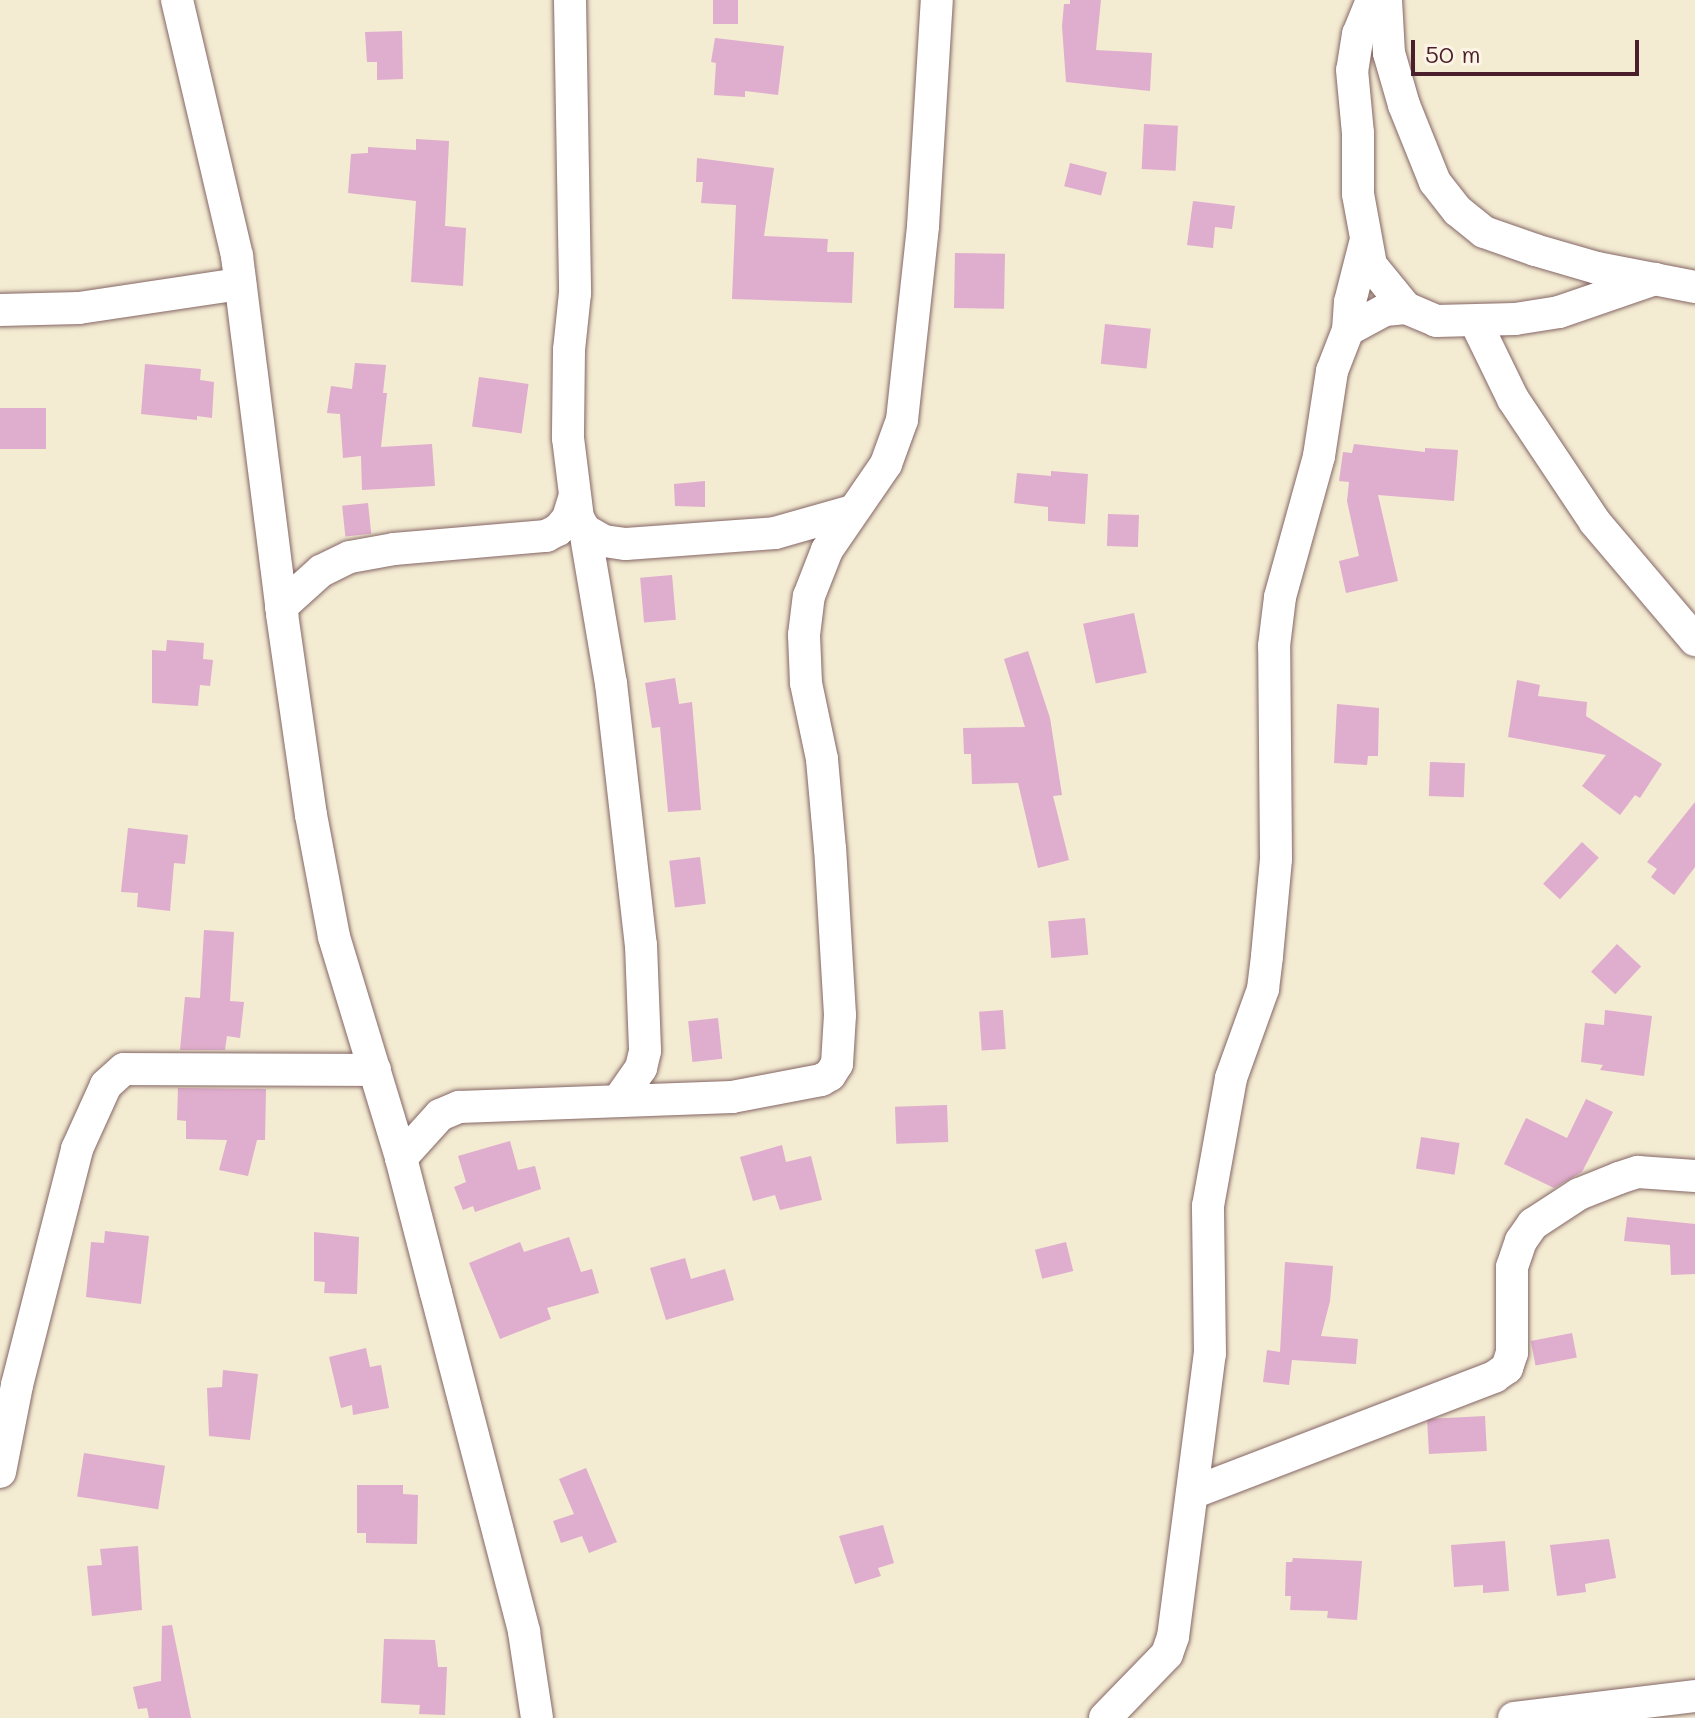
<!DOCTYPE html>
<style>
body{margin:0}
#map{position:relative;width:1695px;height:1718px;overflow:hidden;background:#f3ebd2;font-family:Mali,sans-serif}
div>[style]{position:absolute}
[style*='--x']{left:calc(var(--x)*1px);top:calc(var(--y)*1px);width:calc(var(--w)*1px);rotate:calc(var(--a)*1deg)}
.building>*{inset:0;background:#dfadcd;transform-origin:0 0}
.roads{filter:drop-shadow(0 0 2px #856665) drop-shadow(0 0 2px #856665)}
.street>*{height:32px;margin:-16px;padding:0 16px;transform-origin:16px;border-radius:16px;background:#fff}
span{translate:-50% -50%;white-space:nowrap;text-align:center;line-height:1.15;-webkit-text-stroke:6px #fcf5e5;paint-order:stroke}
.scale{position:absolute;left:1411px;top:40px;width:228px;height:36px;box-sizing:border-box;border:4px solid #4a1f2b;border-top:0;padding-left:10px;font-size:24px;line-height:28px;white-space:nowrap;color:#4a1f2b;-webkit-text-stroke:6px #fcf5e5;paint-order:stroke}
</style>
<div id="map">
<div class="building">
<div style="left:713px;top:0;width:25px;height:24px"></div>
<div style="clip-path:polygon(1070px 0,1101px 0,1096px 50px,1152px 53px,1150px 91px,1066px 82px,1062px 26px,1064px 4px,1070px 4px)"></div>
<div style="clip-path:polygon(402px 31px,403px 79px,377px 80px,377px 62px,367px 62px,365px 32px)"></div>
<div style="clip-path:polygon(715px 38px,784px 46px,778px 95px,745px 91px,745px 97px,714px 95px,716px 63px,711px 62px)"></div>
<div style="left:1144px;top:124px;width:34px;height:45px;rotate:3deg"></div>
<div style="clip-path:polygon(416px 139px,449px 141px,445px 226px,466px 228px,463px 286px,411px 282px,416px 201px,348px 193px,351px 154px,368px 153px,368px 147px,416px 150px)"></div>
<div style="clip-path:polygon(697px 158px,774px 168px,764px 236px,828px 239px,827px 252px,854px 252px,852px 303px,732px 299px,736px 205px,701px 203px,703px 182px,696px 182px)"></div>
<div style="left:1070px;top:163px;width:38px;height:24px;rotate:14deg"></div>
<div style="clip-path:polygon(1193px 201px,1235px 206px,1232px 229px,1215px 227px,1213px 248px,1187px 245px)"></div>
<div style="left:955px;top:253px;width:50px;height:55px;rotate:1deg"></div>
<div style="left:1105px;top:324px;width:46px;height:40px;rotate:6deg"></div>
<div style="clip-path:polygon(355px 363px,386px 365px,383px 393px,387px 393px,381px 447px,432px 444px,435px 486px,362px 490px,361px 456px,343px 458px,340px 414px,327px 413px,331px 386px,352px 389px)"></div>
<div style="clip-path:polygon(145px 364px,201px 369px,200px 380px,214px 382px,212px 418px,197px 416px,197px 420px,141px 414px)"></div>
<div style="left:479px;top:377px;width:50px;height:50px;rotate:8deg"></div>
<div style="left:0;top:408px;width:46px;height:41px"></div>
<div style="clip-path:polygon(1354px 444px,1425px 452px,1425px 448px,1458px 450px,1454px 501px,1378px 495px,1398px 581px,1346px 593px,1339px 561px,1359px 556px,1347px 501px,1349px 482px,1339px 481px,1343px 452px,1352px 453px)"></div>
<div style="clip-path:polygon(1051px 471px,1088px 474px,1085px 524px,1048px 521px,1048px 507px,1014px 503px,1017px 473px,1051px 476px)"></div>
<div style="clip-path:polygon(705px 481px,705px 507px,675px 506px,674px 484px)"></div>
<div style="left:368px;top:503px;width:31px;height:26px;rotate:84deg"></div>
<div style="left:1108px;top:514px;width:31px;height:32px;rotate:2deg"></div>
<div style="left:672px;top:575px;width:45px;height:32px;rotate:85deg"></div>
<div style="left:1134px;top:613px;width:61px;height:52px;rotate:78deg"></div>
<div style="clip-path:polygon(167px 640px,204px 643px,203px 659px,213px 660px,210px 686px,200px 685px,198px 706px,152px 703px,152px 650px,166px 651px)"></div>
<div style="clip-path:polygon(1028px 651px,1050px 718px,1062px 795px,1053px 796px,1069px 860px,1038px 868px,1018px 783px,972px 784px,971px 754px,964px 754px,963px 728px,1025px 727px,1004px 659px)"></div>
<div style="clip-path:polygon(675px 678px,679px 704px,692px 702px,701px 810px,668px 812px,660px 727px,652px 728px,645px 683px)"></div>
<div style="clip-path:polygon(1517px 680px,1540px 685px,1538px 696px,1587px 702px,1586px 716px,1662px 764px,1640px 798px,1635px 795px,1620px 815px,1582px 786px,1606px 755px,1508px 737px)"></div>
<div style="clip-path:polygon(1337px 704px,1379px 708px,1378px 756px,1368px 756px,1367px 765px,1334px 763px)"></div>
<div style="left:1430px;top:762px;width:35px;height:34px;rotate:2deg"></div>
<div style="clip-path:polygon(1695px 802px,1695px 867px,1674px 895px,1651px 877px,1657px 869px,1647px 862px)"></div>
<div style="clip-path:polygon(128px 828px,188px 835px,185px 864px,174px 863px,170px 911px,137px 907px,138px 893px,121px 892px)"></div>
<div style="left:1582px;top:842px;width:23px;height:57px;rotate:43deg"></div>
<div style="left:700px;top:857px;width:47px;height:31px;rotate:83deg"></div>
<div style="left:1085px;top:918px;width:37px;height:37px;rotate:85deg"></div>
<div style="clip-path:polygon(204px 930px,234px 932px,230px 1001px,244px 1002px,240px 1038px,227px 1036px,225px 1050px,180px 1050px,185px 997px,200px 998px)"></div>
<div style="left:1617px;top:944px;width:33px;height:38px;rotate:43deg"></div>
<div style="left:1003px;top:1010px;width:39px;height:24px;rotate:86deg"></div>
<div style="clip-path:polygon(1605px 1010px,1652px 1016px,1644px 1076px,1600px 1070px,1603px 1065px,1581px 1062px,1585px 1023px,1604px 1025px)"></div>
<div style="left:718px;top:1018px;width:41px;height:30px;rotate:84deg"></div>
<div style="clip-path:polygon(178px 1088px,266px 1089px,265px 1140px,257px 1140px,248px 1176px,219px 1170px,227px 1140px,186px 1139px,186px 1121px,177px 1120px)"></div>
<div style="clip-path:polygon(1586px 1099px,1613px 1112px,1582px 1172px,1554px 1188px,1504px 1164px,1526px 1118px,1567px 1138px)"></div>
<div style="left:947px;top:1105px;width:37px;height:52px;rotate:88deg"></div>
<div style="left:1421px;top:1137px;width:39px;height:32px;rotate:9deg"></div>
<div style="clip-path:polygon(510px 1141px,518px 1170px,535px 1166px,541px 1189px,475px 1212px,473px 1206px,463px 1210px,454px 1187px,466px 1182px,458px 1156px)"></div>
<div style="clip-path:polygon(782px 1145px,786px 1162px,811px 1156px,822px 1200px,780px 1210px,775px 1195px,753px 1201px,740px 1157px)"></div>
<div style="clip-path:polygon(1627px 1217px,1695px 1224px,1695px 1274px,1671px 1275px,1670px 1245px,1624px 1241px)"></div>
<div style="clip-path:polygon(105px 1231px,149px 1236px,141px 1304px,86px 1297px,91px 1242px,104px 1243px)"></div>
<div style="clip-path:polygon(314px 1232px,359px 1237px,357px 1294px,324px 1293px,325px 1282px,314px 1281px)"></div>
<div style="clip-path:polygon(569px 1237px,581px 1272px,592px 1269px,599px 1293px,547px 1308px,551px 1319px,500px 1339px,469px 1263px,520px 1242px,524px 1252px)"></div>
<div style="left:1066px;top:1242px;width:30px;height:32px;rotate:76deg"></div>
<div style="clip-path:polygon(685px 1258px,691px 1279px,725px 1269px,734px 1300px,666px 1320px,650px 1268px)"></div>
<div style="clip-path:polygon(1285px 1262px,1333px 1266px,1330px 1301px,1321px 1336px,1358px 1339px,1356px 1364px,1292px 1360px,1289px 1385px,1263px 1382px,1267px 1350px,1280px 1352px)"></div>
<div style="left:1572px;top:1333px;width:25px;height:42px;rotate:79deg"></div>
<div style="clip-path:polygon(366px 1348px,370px 1367px,381px 1365px,389px 1408px,353px 1415px,352px 1405px,341px 1408px,329px 1357px)"></div>
<div style="clip-path:polygon(223px 1370px,258px 1374px,250px 1440px,209px 1436px,207px 1388px,222px 1387px)"></div>
<div style="left:1485px;top:1416px;width:35px;height:58px;rotate:87deg"></div>
<div style="left:84px;top:1453px;width:82px;height:44px;rotate:9deg"></div>
<div style="clip-path:polygon(586px 1468px,617px 1542px,589px 1553px,582px 1536px,561px 1543px,553px 1521px,574px 1514px,559px 1479px)"></div>
<div style="clip-path:polygon(357px 1485px,403px 1485px,403px 1494px,418px 1495px,417px 1544px,366px 1543px,366px 1533px,357px 1533px)"></div>
<div style="clip-path:polygon(883px 1525px,894px 1563px,878px 1568px,881px 1576px,855px 1584px,839px 1536px)"></div>
<div style="clip-path:polygon(1609px 1539px,1616px 1578px,1585px 1584px,1586px 1592px,1557px 1596px,1550px 1545px)"></div>
<div style="clip-path:polygon(1505px 1541px,1509px 1591px,1483px 1593px,1483px 1585px,1454px 1587px,1451px 1545px)"></div>
<div style="clip-path:polygon(138px 1546px,142px 1610px,92px 1616px,87px 1566px,102px 1565px,100px 1549px)"></div>
<div style="clip-path:polygon(1293px 1558px,1362px 1561px,1357px 1620px,1327px 1618px,1328px 1611px,1290px 1610px,1291px 1596px,1285px 1596px,1286px 1562px,1292px 1562px)"></div>
<div style="clip-path:polygon(172px 1625px,191px 1718px,149px 1718px,147px 1708px,138px 1709px,133px 1687px,161px 1681px,162px 1626px)"></div>
<div style="clip-path:polygon(384px 1639px,435px 1640px,438px 1667px,447px 1667px,445px 1715px,419px 1714px,420px 1705px,381px 1703px)"></div>
</div>
<div class="roads">
<div class="street">
<div style="--x:177;--y:0;--w:263;--a:76.8"></div>
<div style="--x:237;--y:256;--w:361;--a:82.8"></div>
<div style="--x:282;--y:614;--w:203;--a:81.8"></div>
<div style="--x:311;--y:815;--w:124;--a:79.3"></div>
<div style="--x:334;--y:937;--w:231;--a:73.1"></div>
<div style="--x:401;--y:1158;--w:139;--a:75.5"></div>
<div style="--x:436;--y:1293;--w:350;--a:75.4"></div>
<div style="--x:524;--y:1632;--w:87;--a:81.4"></div>
<div style="--x:570;--y:0;--w:293;--a:89"></div>
<div style="--x:575;--y:293;--w:57;--a:96"></div>
<div style="--x:569;--y:350;--w:88;--a:90.7"></div>
<div style="--x:568;--y:438;--w:81;--a:82.9"></div>
<div style="--x:578;--y:518;--w:14;--a:60"></div>
<div style="--x:585;--y:530;--w:22;--a:30"></div>
<div style="--x:604;--y:541;--w:22;--a:8"></div>
<div style="--x:626;--y:544;--w:149;--a:-4.2"></div>
<div style="--x:775;--y:533;--w:80;--a:-15.9"></div>
<div style="--x:1372;--y:0;--w:37;--a:112"></div>
<div style="--x:1358;--y:34;--w:36;--a:99"></div>
<div style="--x:1352;--y:70;--w:63;--a:84.6"></div>
<div style="--x:1358;--y:133;--w:61;--a:90"></div>
<div style="--x:1358;--y:194;--w:72;--a:79.6"></div>
<div style="--x:1371;--y:265;--w:55;--a:50.9"></div>
<div style="--x:1406;--y:308;--w:33;--a:23"></div>
<div style="--x:1436;--y:321;--w:79;--a:-1.5"></div>
<div style="--x:1515;--y:319;--w:45;--a:-9"></div>
<div style="--x:1559;--y:312;--w:102;--a:-19"></div>
<div style="--x:1386;--y:0;--w:53;--a:86.8"></div>
<div style="--x:1389;--y:53;--w:54;--a:73.9"></div>
<div style="--x:1404;--y:105;--w:83;--a:68.1"></div>
<div style="--x:1435;--y:182;--w:37;--a:52"></div>
<div style="--x:1458;--y:211;--w:33;--a:39"></div>
<div style="--x:1484;--y:232;--w:54;--a:19.4"></div>
<div style="--x:1535;--y:250;--w:65;--a:16.2"></div>
<div style="--x:1597;--y:268;--w:100;--a:11"></div>
<div style="--x:0;--y:310;--w:79;--a:-1.5"></div>
<div style="--x:79;--y:308;--w:163;--a:-8.5"></div>
<div style="--x:1476;--y:323;--w:85;--a:64"></div>
<div style="--x:1513;--y:399;--w:148;--a:56.3"></div>
<div style="--x:1595;--y:522;--w:155;--a:49.7"></div>
<div style="--x:1348;--y:330;--w:28;--a:-86"></div>
<div style="--x:1350;--y:302;--w:61;--a:-75.7"></div>
<div style="--x:585;--y:530;--w:155;--a:80.4"></div>
<div style="--x:611;--y:683;--w:264;--a:83.5"></div>
<div style="--x:641;--y:945;--w:106;--a:87.8"></div>
<div style="--x:645;--y:1051;--w:17;--a:103"></div>
<div style="--x:641;--y:1068;--w:39;--a:125"></div>
<div style="--x:281;--y:607;--w:54;--a:-42"></div>
<div style="--x:321;--y:571;--w:32;--a:-26"></div>
<div style="--x:350;--y:557;--w:45;--a:-10.3"></div>
<div style="--x:394;--y:549;--w:153;--a:-4.9"></div>
<div style="--x:546;--y:536;--w:13;--a:-27"></div>
<div style="--x:558;--y:530;--w:16;--a:-50"></div>
<div style="--x:568;--y:518;--w:21;--a:-73"></div>
<div style="--x:401;--y:1158;--w:58;--a:-47.8"></div>
<div style="--x:440;--y:1115;--w:21;--a:-23"></div>
<div style="--x:459;--y:1107;--w:273;--a:-2.1"></div>
<div style="--x:732;--y:1097;--w:91;--a:-10.8"></div>
<div style="--x:821;--y:1080;--w:10;--a:-29"></div>
<div style="--x:830;--y:1075;--w:13;--a:-58"></div>
<div style="--x:837;--y:1064;--w:49;--a:-86.5"></div>
<div style="--x:840;--y:1015;--w:166;--a:-93.4"></div>
<div style="--x:830;--y:849;--w:90;--a:-95.1"></div>
<div style="--x:822;--y:759;--w:78;--a:-101.9"></div>
<div style="--x:806;--y:683;--w:48;--a:-92.4"></div>
<div style="--x:804;--y:635;--w:39;--a:-83"></div>
<div style="--x:809;--y:596;--w:49;--a:-68.6"></div>
<div style="--x:827;--y:550;--w:104;--a:-55.5"></div>
<div style="--x:886;--y:464;--w:47;--a:-70"></div>
<div style="--x:902;--y:420;--w:195;--a:-83.8"></div>
<div style="--x:923;--y:226;--w:226;--a:-86.5"></div>
<div style="--x:0;--y:1472;--w:89;--a:-78.9"></div>
<div style="--x:17;--y:1385;--w:244;--a:-75.7"></div>
<div style="--x:77;--y:1149;--w:70;--a:-65.6"></div>
<div style="--x:106;--y:1085;--w:24;--a:-42"></div>
<div style="--x:124;--y:1069;--w:251;--a:0.2"></div>
<div style="--x:1192;--y:1493;--w:324;--a:-21"></div>
<div style="--x:1494;--y:1377;--w:16;--a:-35"></div>
<div style="--x:1507;--y:1368;--w:16;--a:-72"></div>
<div style="--x:1512;--y:1353;--w:86;--a:-90"></div>
<div style="--x:1512;--y:1267;--w:28;--a:-71"></div>
<div style="--x:1521;--y:1241;--w:21;--a:-55"></div>
<div style="--x:1533;--y:1224;--w:55;--a:-33.1"></div>
<div style="--x:1579;--y:1194;--w:43;--a:-21.8"></div>
<div style="--x:1619;--y:1178;--w:20;--a:-18"></div>
<div style="--x:1638;--y:1172;--w:57;--a:4"></div>
<div style="--x:1105;--y:1718;--w:89;--a:-45.9"></div>
<div style="--x:1167;--y:1654;--w:18;--a:-71"></div>
<div style="--x:1173;--y:1637;--w:285;--a:-82.6"></div>
<div style="--x:1210;--y:1354;--w:148;--a:-90.8"></div>
<div style="--x:1208;--y:1206;--w:130;--a:-79.8"></div>
<div style="--x:1231;--y:1078;--w:95;--a:-70.2"></div>
<div style="--x:1263;--y:989;--w:33;--a:-83"></div>
<div style="--x:1267;--y:956;--w:97;--a:-84.7"></div>
<div style="--x:1276;--y:859;--w:213;--a:-90.5"></div>
<div style="--x:1274;--y:646;--w:49;--a:-83"></div>
<div style="--x:1280;--y:597;--w:146;--a:-74.5"></div>
<div style="--x:1319;--y:456;--w:86;--a:-81.3"></div>
<div style="--x:1332;--y:371;--w:44;--a:-68.7"></div>
<div style="--x:1348;--y:330;--w:42;--a:-28.4"></div>
<div style="--x:1385;--y:310;--w:21;--a:-5"></div>
<div style="--x:1514;--y:1718;--w:182;--a:-6.9"></div>
</div>
</div>
<div class="scale">50 m</div>
</div>
